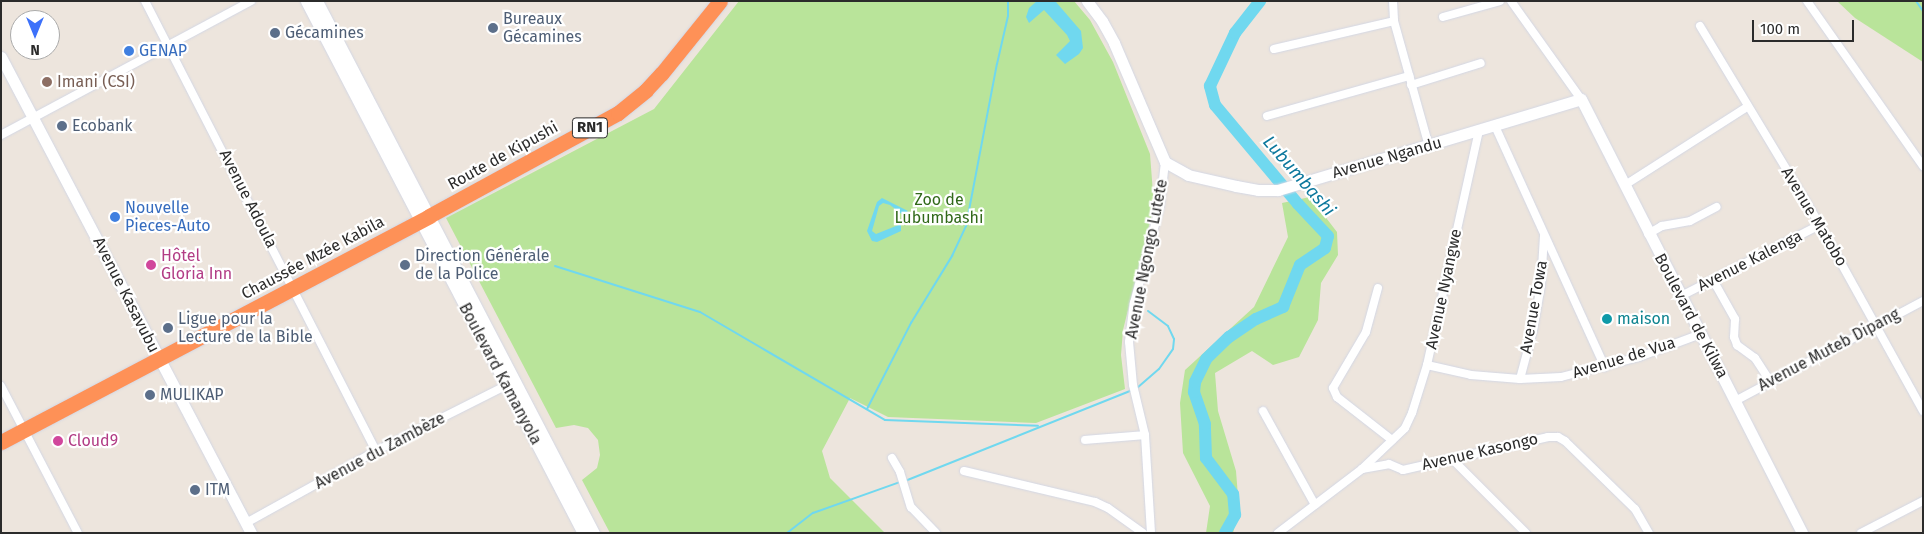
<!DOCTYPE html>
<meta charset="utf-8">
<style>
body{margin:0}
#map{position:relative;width:1924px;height:534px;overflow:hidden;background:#ede5dd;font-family:"Fira Sans",sans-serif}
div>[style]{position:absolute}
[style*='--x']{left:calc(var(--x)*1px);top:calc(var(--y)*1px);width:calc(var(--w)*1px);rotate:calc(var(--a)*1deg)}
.green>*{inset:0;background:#b9e49a}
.water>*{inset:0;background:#70d8ef}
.stream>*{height:2px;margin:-1px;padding:0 1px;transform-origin:1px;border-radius:1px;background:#70d8ef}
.river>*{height:12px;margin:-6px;padding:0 6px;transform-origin:6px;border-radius:6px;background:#70d8ef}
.roads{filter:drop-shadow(0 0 1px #d3d7e4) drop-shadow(0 0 1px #d3d7e4)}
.street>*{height:8px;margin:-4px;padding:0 4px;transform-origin:4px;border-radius:4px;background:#fff}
.secondary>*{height:11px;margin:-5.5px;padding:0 5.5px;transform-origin:5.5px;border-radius:5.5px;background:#fff}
.highway>*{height:15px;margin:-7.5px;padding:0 7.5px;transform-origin:7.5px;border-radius:7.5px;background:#fe9157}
.dots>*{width:14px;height:14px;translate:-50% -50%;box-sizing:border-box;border:2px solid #fff;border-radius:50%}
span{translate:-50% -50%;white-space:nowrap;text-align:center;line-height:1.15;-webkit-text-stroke:4.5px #fff;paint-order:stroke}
.shield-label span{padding:1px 4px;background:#fff;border:1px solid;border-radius:4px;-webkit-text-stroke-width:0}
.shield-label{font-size:15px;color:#2b2b2b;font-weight:700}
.service-label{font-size:16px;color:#4e5e75}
.left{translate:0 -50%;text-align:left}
.shop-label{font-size:16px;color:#366cbe}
.education-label{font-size:16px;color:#785e54}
.street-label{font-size:16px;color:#2b2b2b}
.park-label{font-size:16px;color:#31691a}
.hotel-label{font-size:16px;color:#b23c85}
.culture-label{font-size:16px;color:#0d838f}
.water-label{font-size:18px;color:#0d789d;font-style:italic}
.frame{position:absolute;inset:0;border:2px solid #2b2b2b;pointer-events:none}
.north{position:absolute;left:10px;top:10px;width:50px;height:50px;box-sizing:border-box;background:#fff;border:1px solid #aaa;border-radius:50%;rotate:180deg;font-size:14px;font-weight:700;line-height:20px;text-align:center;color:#2b2b2b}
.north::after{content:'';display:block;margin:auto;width:18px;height:22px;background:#3d71fa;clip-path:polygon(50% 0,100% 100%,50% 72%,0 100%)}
.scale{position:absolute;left:1752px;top:20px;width:102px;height:22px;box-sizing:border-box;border:2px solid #2b2b2b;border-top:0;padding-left:6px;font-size:15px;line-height:18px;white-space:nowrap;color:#2b2b2b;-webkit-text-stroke:4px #fff;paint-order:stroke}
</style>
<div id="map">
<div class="green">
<div style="clip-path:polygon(739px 1px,1074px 1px,1090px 20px,1113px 62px,1150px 154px,1154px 206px,1123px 330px,1121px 355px,1125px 389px,1036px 423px,888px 417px,850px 398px,822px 451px,830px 478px,885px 533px,610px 533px,582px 480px,597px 468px,600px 455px,598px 440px,588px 428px,574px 425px,556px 428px,446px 218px,654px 109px)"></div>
<div style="clip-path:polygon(1837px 1px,1923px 1px,1923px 62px,1855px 18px)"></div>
<div style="clip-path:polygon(1310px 197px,1337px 232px,1338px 255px,1321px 283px,1318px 320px,1299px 357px,1273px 365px,1252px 351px,1215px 373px,1218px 411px,1236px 471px,1239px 509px,1233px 533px,1206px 533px,1210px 506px,1183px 453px,1180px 403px,1185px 370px,1254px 307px,1288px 237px,1282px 203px)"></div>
</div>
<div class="water">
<div style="clip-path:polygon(1037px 1px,1056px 2px,1081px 31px,1083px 48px,1079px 54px,1065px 64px,1056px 55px,1070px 41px,1067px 35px,1044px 10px,1029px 23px,1026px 17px,1029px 8px)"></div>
<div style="clip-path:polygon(882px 198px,908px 211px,903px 215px,890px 205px,883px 203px,879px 206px,872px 231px,876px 234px,901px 224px,901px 231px,877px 242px,872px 241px,867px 231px,877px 202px)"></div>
</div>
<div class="stream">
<div style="--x:1916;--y:1;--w:12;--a:55"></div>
<div style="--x:555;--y:266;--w:152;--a:17.6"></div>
<div style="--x:700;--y:312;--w:214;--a:30.3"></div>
<div style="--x:885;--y:420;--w:153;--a:2.2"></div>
<div style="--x:1137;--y:388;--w:29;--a:-41"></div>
<div style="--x:1159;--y:369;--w:24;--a:-55"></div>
<div style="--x:1173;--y:349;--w:10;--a:-84"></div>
<div style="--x:1174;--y:339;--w:14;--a:-115"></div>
<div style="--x:1168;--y:326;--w:25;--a:-143"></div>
<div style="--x:867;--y:409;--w:97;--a:-62.9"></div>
<div style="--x:911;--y:323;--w:79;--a:-58.5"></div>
<div style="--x:952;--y:256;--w:33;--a:-65"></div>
<div style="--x:966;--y:226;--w:165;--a:-79.2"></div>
<div style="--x:997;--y:64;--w:49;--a:-77.1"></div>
<div style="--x:1008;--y:16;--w:15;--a:-90"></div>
<div style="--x:905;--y:481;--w:245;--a:-21.8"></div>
<div style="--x:787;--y:533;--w:33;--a:-38"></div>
<div style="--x:813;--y:513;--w:92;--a:-19.6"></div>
</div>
<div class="river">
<div style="--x:1225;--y:533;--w:21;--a:-61"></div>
<div style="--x:1235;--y:515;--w:21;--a:-95"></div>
<div style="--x:1233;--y:494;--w:45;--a:-126.9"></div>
<div style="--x:1206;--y:458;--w:34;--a:-92"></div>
<div style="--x:1205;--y:424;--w:34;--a:-109"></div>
<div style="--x:1194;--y:392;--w:10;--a:-84"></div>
<div style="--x:1195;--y:382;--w:25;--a:-64"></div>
<div style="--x:1206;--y:359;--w:32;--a:-44"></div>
<div style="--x:1229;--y:337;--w:32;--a:-34"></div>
<div style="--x:1256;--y:319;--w:30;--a:-24"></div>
<div style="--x:1283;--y:307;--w:45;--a:-68"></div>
<div style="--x:1300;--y:265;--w:30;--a:-34"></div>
<div style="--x:1325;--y:248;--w:12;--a:-76"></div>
<div style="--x:1328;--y:236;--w:44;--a:-133.2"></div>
<div style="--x:1298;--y:204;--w:129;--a:-130"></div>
<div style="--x:1215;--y:105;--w:20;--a:-105"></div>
<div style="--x:1210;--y:86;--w:59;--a:-64.7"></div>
<div style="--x:1235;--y:33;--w:41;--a:-52"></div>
</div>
<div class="roads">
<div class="street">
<div style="--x:145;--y:1;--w:506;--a:62.83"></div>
<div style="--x:1393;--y:1;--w:20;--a:87"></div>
<div style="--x:1394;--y:21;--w:130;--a:74.4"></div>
<div style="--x:1511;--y:1;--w:120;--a:54.5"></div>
<div style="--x:1807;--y:1;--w:202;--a:54.9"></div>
<div style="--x:1443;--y:17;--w:59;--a:-15.7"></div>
<div style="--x:1700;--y:26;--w:232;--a:58.9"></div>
<div style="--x:1820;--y:225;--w:213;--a:61"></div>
<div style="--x:1274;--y:49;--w:123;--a:-13.1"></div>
<div style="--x:1411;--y:85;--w:73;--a:-17.4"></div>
<div style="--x:1267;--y:116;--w:148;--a:-15.7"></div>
<div style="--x:1495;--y:126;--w:265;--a:65.5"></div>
<div style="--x:1;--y:135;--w:284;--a:-28.2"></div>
<div style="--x:1625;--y:185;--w:145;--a:-32.6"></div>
<div style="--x:1648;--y:234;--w:16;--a:-30"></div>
<div style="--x:1662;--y:226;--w:28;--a:-10"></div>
<div style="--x:1690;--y:221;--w:30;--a:-28"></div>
<div style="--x:1713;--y:280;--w:45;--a:60.6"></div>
<div style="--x:1735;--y:319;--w:18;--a:93"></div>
<div style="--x:1734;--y:337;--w:9;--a:69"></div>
<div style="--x:1737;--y:345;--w:22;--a:36"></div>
<div style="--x:1755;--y:358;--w:27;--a:57"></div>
<div style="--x:1378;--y:288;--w:46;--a:105.3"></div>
<div style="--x:1366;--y:332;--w:65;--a:120.5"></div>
<div style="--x:1333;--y:388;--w:10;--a:66"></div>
<div style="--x:1337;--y:397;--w:70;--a:38"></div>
<div style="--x:1681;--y:296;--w:156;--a:-27.1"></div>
<div style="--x:1427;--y:365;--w:45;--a:12.8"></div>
<div style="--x:1471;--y:375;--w:49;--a:4.7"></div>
<div style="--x:1520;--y:379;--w:41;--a:-2.8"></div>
<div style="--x:1561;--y:377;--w:81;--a:-14.4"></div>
<div style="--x:1639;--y:357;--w:66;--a:-20.4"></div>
<div style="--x:1520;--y:379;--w:51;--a:-75.1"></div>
<div style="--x:1533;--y:330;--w:46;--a:-79.9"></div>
<div style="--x:1541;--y:285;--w:49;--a:-86.5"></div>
<div style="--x:1;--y:386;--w:166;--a:62.4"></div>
<div style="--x:1735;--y:401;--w:213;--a:-28"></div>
<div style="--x:1263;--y:411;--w:107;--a:61"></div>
<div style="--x:1085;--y:440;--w:60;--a:-4.8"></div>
<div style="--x:892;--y:458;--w:16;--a:60"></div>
<div style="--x:900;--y:472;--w:37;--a:73"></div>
<div style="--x:911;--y:507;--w:36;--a:46"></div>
<div style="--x:1452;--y:459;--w:105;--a:45"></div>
<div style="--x:1362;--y:469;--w:27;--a:-10"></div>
<div style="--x:1389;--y:464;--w:15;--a:23"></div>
<div style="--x:1403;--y:470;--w:149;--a:-12.8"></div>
<div style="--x:1548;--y:437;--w:10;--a:0"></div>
<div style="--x:1558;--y:437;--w:8;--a:30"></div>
<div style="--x:1565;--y:441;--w:98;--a:44.2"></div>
<div style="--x:1635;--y:509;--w:28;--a:60"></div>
<div style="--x:964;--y:471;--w:135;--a:13.3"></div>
<div style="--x:1095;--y:502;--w:14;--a:25"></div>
<div style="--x:1108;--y:508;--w:43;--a:35.5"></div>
<div style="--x:246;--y:523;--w:149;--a:-29"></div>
<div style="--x:376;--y:451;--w:149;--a:-26.7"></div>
<div style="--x:1151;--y:533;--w:98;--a:-93.5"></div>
<div style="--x:1145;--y:435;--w:51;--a:-103.5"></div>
<div style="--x:1133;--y:385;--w:43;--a:-95.3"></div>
<div style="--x:1129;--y:342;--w:39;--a:-83"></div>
<div style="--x:1134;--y:303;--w:100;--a:-75"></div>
<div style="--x:1160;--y:206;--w:44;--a:-83.5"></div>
<div style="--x:1278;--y:533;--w:106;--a:-37.3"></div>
<div style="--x:1362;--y:469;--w:59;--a:-43.6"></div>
<div style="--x:1405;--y:428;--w:17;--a:-65"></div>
<div style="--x:1412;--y:413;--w:50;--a:-72.6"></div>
<div style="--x:1427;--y:365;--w:240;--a:-77.5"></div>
<div style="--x:1861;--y:533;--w:70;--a:-27.3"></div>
</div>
<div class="secondary">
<div style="--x:306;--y:1;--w:600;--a:62.5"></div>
<div style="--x:317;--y:1;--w:600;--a:62.5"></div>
<div style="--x:1087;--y:1;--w:25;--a:53"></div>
<div style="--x:1102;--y:21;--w:25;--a:61"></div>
<div style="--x:1114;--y:43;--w:129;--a:66.8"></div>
<div style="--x:1165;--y:162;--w:26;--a:29"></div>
<div style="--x:1188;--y:175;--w:49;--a:12.9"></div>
<div style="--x:1236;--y:186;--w:22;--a:10"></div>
<div style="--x:1258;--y:190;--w:20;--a:0"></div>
<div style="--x:1278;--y:190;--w:316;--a:-16.7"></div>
<div style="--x:1581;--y:99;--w:487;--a:63"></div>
<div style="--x:1;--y:57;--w:538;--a:62.29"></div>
</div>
<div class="highway">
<div style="--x:1;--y:442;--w:484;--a:-27.8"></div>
<div style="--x:429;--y:216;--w:215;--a:-28.6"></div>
<div style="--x:618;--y:113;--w:36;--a:-39"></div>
<div style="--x:646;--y:90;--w:23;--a:-47"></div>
<div style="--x:662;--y:73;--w:92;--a:-51.1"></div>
</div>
</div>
<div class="dots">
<div style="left:493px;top:28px;background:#5c6f8a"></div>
<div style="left:275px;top:33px;background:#5c6f8a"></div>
<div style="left:129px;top:51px;background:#3f7fe0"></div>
<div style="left:47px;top:82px;background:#8d6e63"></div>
<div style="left:62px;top:126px;background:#5c6f8a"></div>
<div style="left:115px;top:217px;background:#3f7fe0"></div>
<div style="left:151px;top:265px;background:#d1479c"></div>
<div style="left:405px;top:265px;background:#5c6f8a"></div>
<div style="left:1607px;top:319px;background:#0f9aa8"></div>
<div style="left:168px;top:328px;background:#5c6f8a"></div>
<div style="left:150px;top:395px;background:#5c6f8a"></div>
<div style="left:58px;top:441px;background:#d1479c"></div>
<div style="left:195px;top:490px;background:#5c6f8a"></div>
</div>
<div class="shield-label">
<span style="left:590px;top:128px">RN1</span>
</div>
<div class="service-label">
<span class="left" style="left:503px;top:28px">Bureaux<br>Gécamines</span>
<span class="left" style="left:285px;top:33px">Gécamines</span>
<span class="left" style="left:72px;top:126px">Ecobank</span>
<span class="left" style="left:415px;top:265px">Direction Générale<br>de la Police</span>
<span class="left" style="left:178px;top:328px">Ligue pour la<br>Lecture de la Bible</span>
<span class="left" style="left:160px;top:395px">MULIKAP</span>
<span class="left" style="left:205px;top:490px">ITM</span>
</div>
<div class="shop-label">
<span class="left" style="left:139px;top:51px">GENAP</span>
<span class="left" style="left:125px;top:217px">Nouvelle<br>Pieces-Auto</span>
</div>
<div class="education-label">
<span class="left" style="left:57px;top:82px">Imani (CSI)</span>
</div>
<div class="street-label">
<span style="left:503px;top:156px;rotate:-29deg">Route de Kipushi</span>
<span style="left:1387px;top:158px;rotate:-16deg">Avenue Ngandu</span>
<span style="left:248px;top:199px;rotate:63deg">Avenue Adoula</span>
<span style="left:1814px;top:217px;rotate:59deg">Avenue Matobo</span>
<span style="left:313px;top:258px;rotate:-28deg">Chaussée Mzée Kabila</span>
<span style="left:1147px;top:259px;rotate:-79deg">Avenue Ngongo Lutete</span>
<span style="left:1750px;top:261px;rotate:-27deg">Avenue Kalenga</span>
<span style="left:1444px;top:289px;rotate:-78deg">Avenue Nyangwe</span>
<span style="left:126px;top:295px;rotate:63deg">Avenue Kasavubu</span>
<span style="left:1534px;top:307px;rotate:-80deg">Avenue Towa</span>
<span style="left:1691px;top:316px;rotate:62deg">Boulevard de Kilwa</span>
<span style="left:1829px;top:350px;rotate:-28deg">Avenue Muteb Dipang</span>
<span style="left:1624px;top:358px;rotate:-17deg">Avenue de Vua</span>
<span style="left:500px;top:374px;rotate:62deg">Boulevard Kamanyola</span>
<span style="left:380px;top:451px;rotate:-28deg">Avenue du Zambèze</span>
<span style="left:1480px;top:452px;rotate:-13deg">Avenue Kasongo</span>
</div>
<div class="park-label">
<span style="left:939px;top:209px">Zoo de<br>Lubumbashi</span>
</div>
<div class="hotel-label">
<span class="left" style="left:161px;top:265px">Hôtel<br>Gloria Inn</span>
<span class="left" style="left:68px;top:441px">Cloud9</span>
</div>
<div class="culture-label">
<span class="left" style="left:1617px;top:319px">maison</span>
</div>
<div class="water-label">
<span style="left:1299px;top:176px;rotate:49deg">Lubumbashi</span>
</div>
<div class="frame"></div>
<div class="north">N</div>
<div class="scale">100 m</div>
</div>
